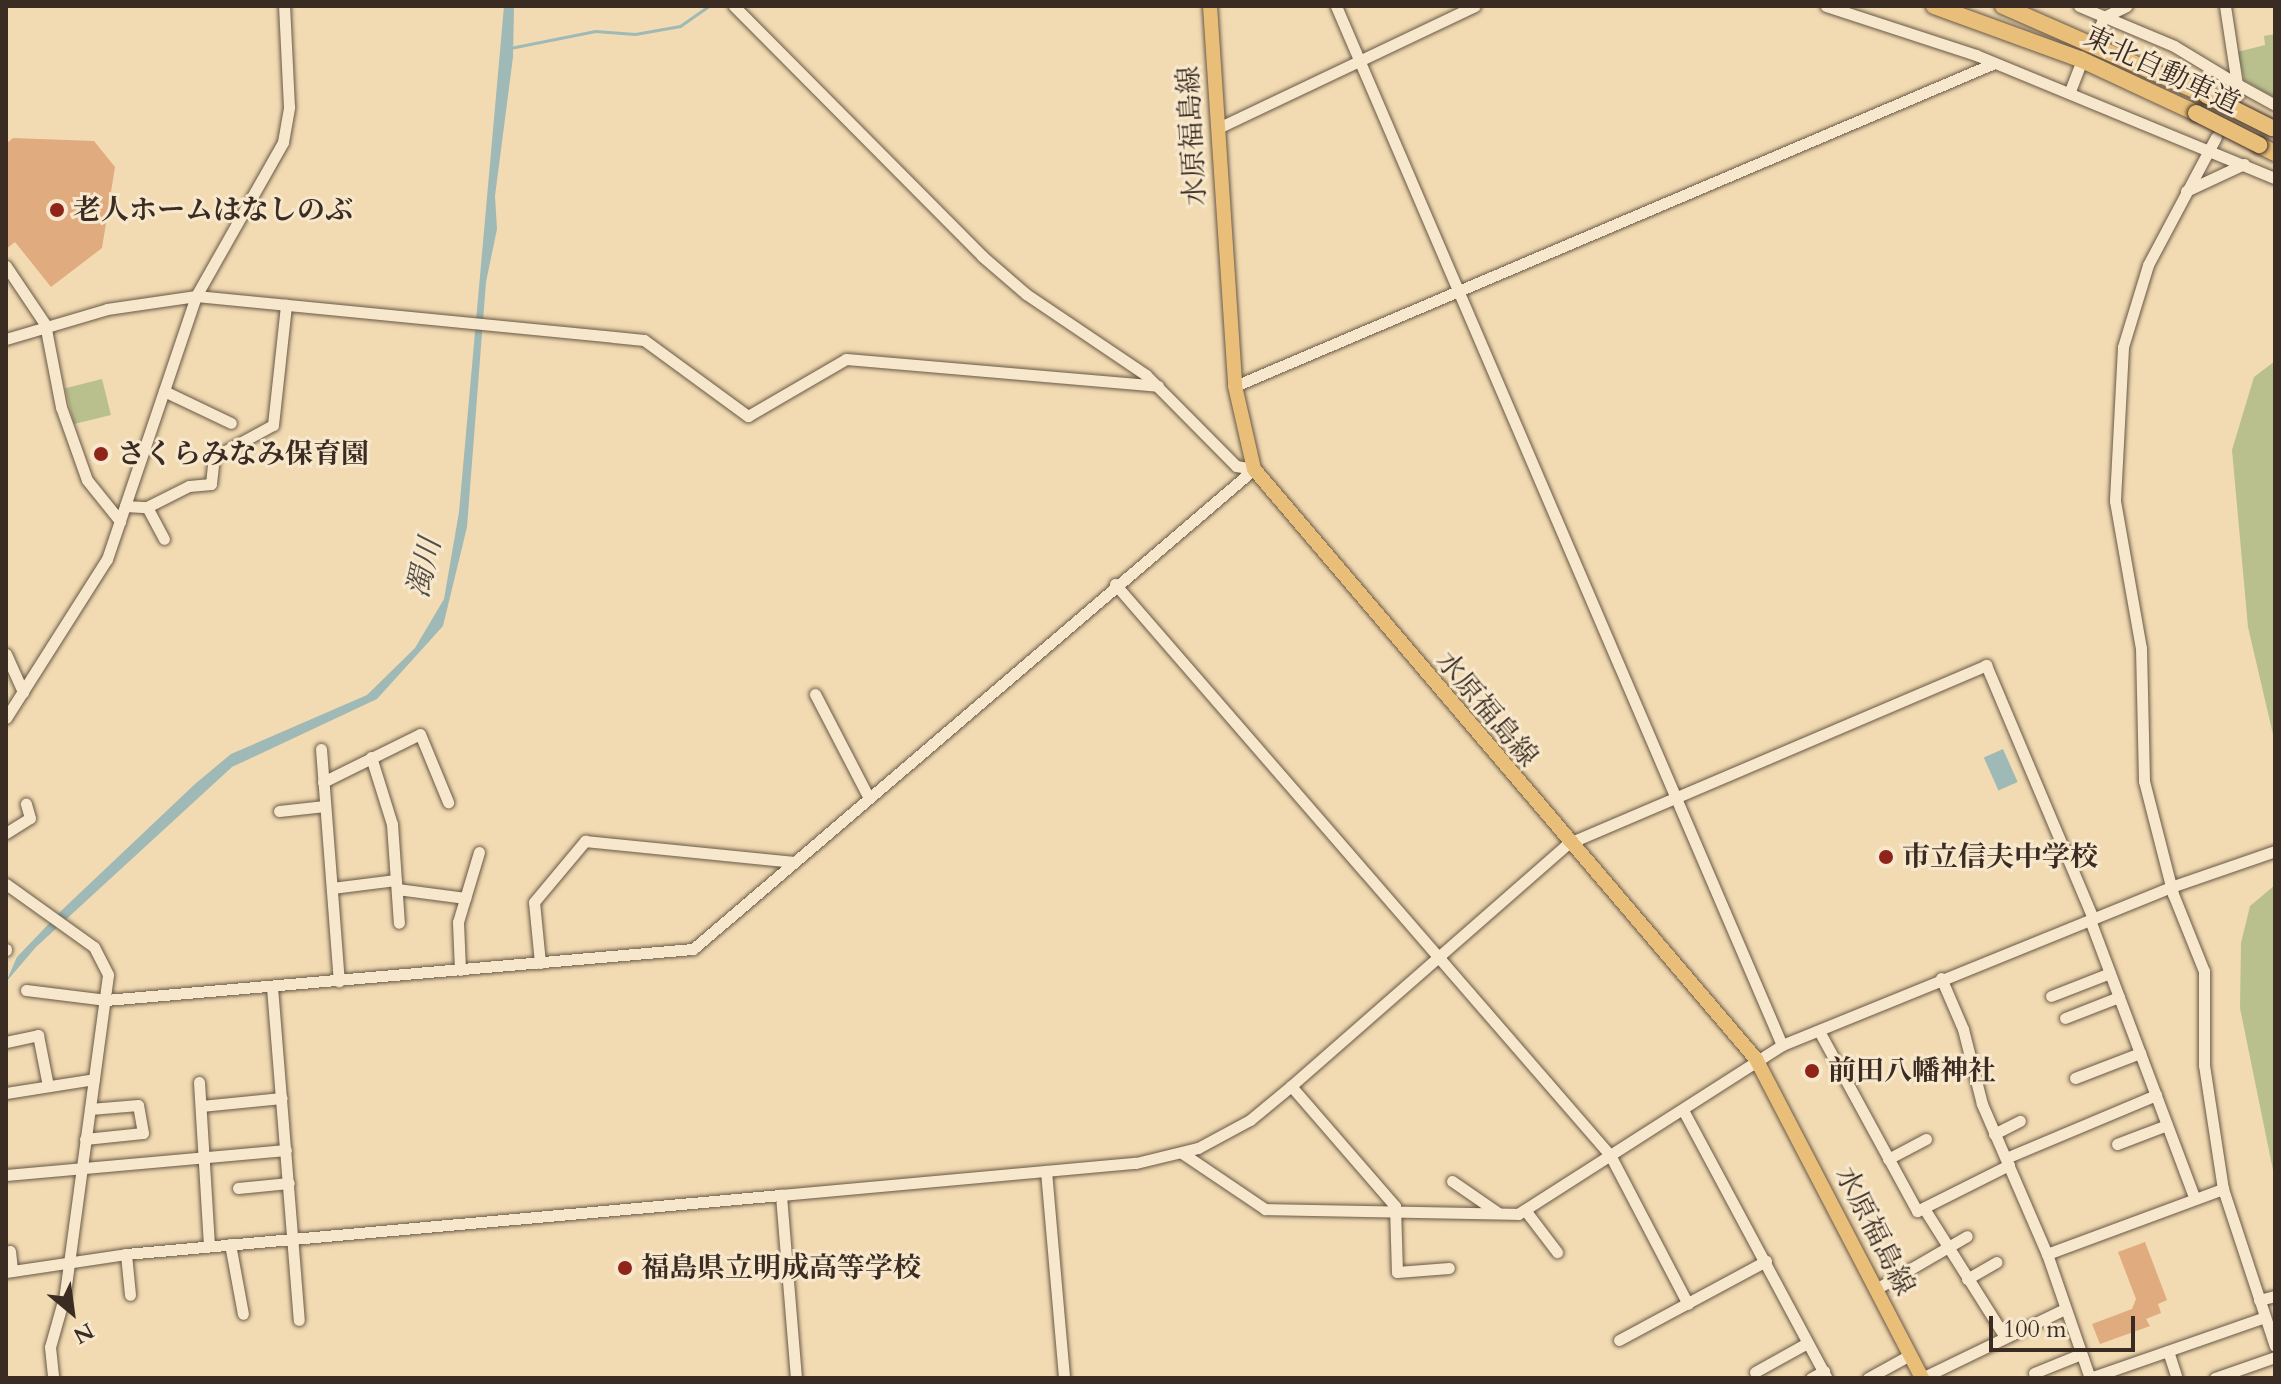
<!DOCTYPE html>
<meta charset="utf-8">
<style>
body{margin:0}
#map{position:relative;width:2281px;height:1384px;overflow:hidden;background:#f2dbb2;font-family:Cardo,"Noto Serif JP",serif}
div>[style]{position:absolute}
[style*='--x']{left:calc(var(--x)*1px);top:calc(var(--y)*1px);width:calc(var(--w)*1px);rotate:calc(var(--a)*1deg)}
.green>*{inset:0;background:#b9c08d;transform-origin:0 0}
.water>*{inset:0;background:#9fb9b6;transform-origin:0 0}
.stream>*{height:3px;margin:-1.5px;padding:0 1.5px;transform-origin:1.5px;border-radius:1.5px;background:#9fb9b6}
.building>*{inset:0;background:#e0ab7f}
.roads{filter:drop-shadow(0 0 2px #685847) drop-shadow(0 0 2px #685847)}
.minor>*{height:11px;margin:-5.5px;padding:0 5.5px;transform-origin:5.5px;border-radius:5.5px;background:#f7e8cd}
.major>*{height:14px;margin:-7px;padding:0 7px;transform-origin:7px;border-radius:7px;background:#e9be79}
.highway>*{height:16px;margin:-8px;padding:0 8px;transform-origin:8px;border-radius:8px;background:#e9be79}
.bridges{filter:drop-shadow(0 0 2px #3a2c23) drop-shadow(0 0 2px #3a2c23)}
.highway-bridge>*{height:16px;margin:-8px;padding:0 8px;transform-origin:8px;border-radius:8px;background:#e9be79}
.dots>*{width:22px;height:22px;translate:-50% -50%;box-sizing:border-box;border:4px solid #f7e8cd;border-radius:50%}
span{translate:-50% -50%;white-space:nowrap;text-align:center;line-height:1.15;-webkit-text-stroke:6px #f7e8cd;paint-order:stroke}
.street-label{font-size:28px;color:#3a2c23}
.poi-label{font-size:28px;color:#3a2c23;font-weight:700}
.left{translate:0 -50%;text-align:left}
.water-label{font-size:30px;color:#534f48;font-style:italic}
.frame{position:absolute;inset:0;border:8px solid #3a2c23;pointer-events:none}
.north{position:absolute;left:32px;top:1272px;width:80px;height:80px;-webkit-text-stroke:6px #f7e8cd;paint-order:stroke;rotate:151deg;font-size:22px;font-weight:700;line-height:32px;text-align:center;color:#3a2c23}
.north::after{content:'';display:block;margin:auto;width:28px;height:36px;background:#3a2c23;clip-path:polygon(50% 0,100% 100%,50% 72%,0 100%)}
.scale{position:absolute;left:1989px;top:1316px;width:146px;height:36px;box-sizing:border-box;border:4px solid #3a2c23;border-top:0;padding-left:10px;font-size:24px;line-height:28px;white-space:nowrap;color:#3a2c23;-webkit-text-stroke:6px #f7e8cd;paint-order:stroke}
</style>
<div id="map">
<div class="green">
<div style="clip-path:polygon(2275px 34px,2275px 98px,2245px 81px,2237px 52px,2265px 45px,2264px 36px)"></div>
<div style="clip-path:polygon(2275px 361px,2275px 743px,2248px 627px,2232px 450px,2254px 377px)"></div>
<div style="left:102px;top:379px;width:37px;height:38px;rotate:76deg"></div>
<div style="clip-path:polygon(2275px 885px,2275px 1180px,2240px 1008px,2241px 943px,2250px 906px)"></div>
</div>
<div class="water">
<div style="clip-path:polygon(504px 6px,514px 6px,513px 57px,495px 196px,497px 229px,486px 282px,467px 527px,443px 626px,377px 699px,232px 767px,36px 947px,6px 982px,17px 957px,63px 909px,195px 784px,231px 754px,367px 695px,415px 648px,444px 599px,459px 512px)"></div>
<div style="left:2003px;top:749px;width:36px;height:21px;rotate:66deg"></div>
</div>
<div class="stream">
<div style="--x:510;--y:48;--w:87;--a:-11.3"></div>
<div style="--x:595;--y:31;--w:40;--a:4.3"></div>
<div style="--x:635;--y:34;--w:46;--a:-10.1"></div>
<div style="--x:680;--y:26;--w:35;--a:-35"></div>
</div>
<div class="building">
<div style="clip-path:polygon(13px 138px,94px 141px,115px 167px,102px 248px,51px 287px,15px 242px,6px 249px,6px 144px)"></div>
<div style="clip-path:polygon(2145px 1242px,2167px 1300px,2158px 1304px,2161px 1313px,2146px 1319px,2150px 1326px,2100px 1344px,2092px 1324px,2132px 1309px,2136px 1299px,2118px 1252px)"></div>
</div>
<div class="roads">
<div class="minor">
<div style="--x:734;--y:6;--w:352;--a:45.2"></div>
<div style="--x:982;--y:256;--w:58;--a:40.8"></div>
<div style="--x:1026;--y:294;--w:145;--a:34"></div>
<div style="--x:1146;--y:375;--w:128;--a:45.3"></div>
<div style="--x:1236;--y:466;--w:18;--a:9"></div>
<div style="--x:1336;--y:6;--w:1131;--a:66.77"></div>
<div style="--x:1826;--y:6;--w:158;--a:18.1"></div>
<div style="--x:1976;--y:55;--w:323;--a:22.4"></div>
<div style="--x:2079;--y:6;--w:103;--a:22.8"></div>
<div style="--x:2174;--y:46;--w:74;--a:31.1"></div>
<div style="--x:2237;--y:84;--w:10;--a:84"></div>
<div style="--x:2225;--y:6;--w:79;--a:81.3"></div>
<div style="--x:2237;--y:84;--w:43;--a:28.9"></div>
<div style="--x:2098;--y:31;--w:15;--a:-67"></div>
<div style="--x:2104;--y:17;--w:25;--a:-26"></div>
<div style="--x:2070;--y:91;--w:25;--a:-69"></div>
<div style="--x:1218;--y:128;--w:284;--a:-25.4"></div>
<div style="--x:2216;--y:137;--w:145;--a:118"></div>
<div style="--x:2148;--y:265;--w:86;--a:107"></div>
<div style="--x:2123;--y:347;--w:154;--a:93"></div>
<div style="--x:2115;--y:501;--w:149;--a:80"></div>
<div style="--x:2141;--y:648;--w:133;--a:88.7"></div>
<div style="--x:2144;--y:781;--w:117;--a:75.6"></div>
<div style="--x:2173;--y:894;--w:83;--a:68.1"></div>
<div style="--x:2204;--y:971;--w:94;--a:90"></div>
<div style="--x:2204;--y:1065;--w:125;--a:81.3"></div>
<div style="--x:2223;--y:1189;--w:165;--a:71.7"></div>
<div style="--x:2186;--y:191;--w:64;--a:-25"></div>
<div style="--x:6;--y:266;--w:70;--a:56.1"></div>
<div style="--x:45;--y:324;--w:85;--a:79.1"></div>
<div style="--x:61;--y:407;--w:77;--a:70.4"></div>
<div style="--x:87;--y:480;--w:53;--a:51.2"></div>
<div style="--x:6;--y:339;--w:105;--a:-16.5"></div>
<div style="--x:107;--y:309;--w:90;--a:-8.3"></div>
<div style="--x:196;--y:296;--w:450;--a:5.6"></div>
<div style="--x:644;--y:340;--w:129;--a:36.2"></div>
<div style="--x:748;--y:416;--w:113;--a:-30.2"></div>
<div style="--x:846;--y:359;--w:313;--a:4.9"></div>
<div style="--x:1235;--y:386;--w:823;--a:-23.04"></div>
<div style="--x:164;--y:391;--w:74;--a:25.5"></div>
<div style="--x:125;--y:506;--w:22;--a:3"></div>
<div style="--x:147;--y:507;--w:47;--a:-26.6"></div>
<div style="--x:189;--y:486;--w:22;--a:-5"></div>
<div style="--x:211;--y:484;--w:27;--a:-84"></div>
<div style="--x:214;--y:457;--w:67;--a:-28.5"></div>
<div style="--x:273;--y:425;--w:121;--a:-83.8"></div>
<div style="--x:147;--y:507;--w:36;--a:62"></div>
<div style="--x:1115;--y:584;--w:756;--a:49.08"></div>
<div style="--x:1610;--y:1155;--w:168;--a:62.4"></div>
<div style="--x:6;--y:654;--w:42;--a:65.9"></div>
<div style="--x:815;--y:694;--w:117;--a:62.6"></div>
<div style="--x:6;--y:718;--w:188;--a:-57.6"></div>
<div style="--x:107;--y:559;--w:278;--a:-71.3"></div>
<div style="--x:196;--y:296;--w:177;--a:-60.5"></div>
<div style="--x:283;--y:142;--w:36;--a:-80"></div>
<div style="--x:289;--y:107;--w:101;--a:-92.8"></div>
<div style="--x:321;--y:749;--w:233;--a:85.6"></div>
<div style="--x:371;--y:757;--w:70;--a:72.6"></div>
<div style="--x:392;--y:824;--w:99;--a:86"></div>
<div style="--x:323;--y:782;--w:108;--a:-26.3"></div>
<div style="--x:420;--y:734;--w:74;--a:67.6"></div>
<div style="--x:279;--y:811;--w:46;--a:-6.2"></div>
<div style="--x:6;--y:833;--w:28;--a:-32"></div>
<div style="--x:30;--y:818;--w:15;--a:-106"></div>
<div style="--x:6;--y:884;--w:108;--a:35.6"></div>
<div style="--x:94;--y:947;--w:31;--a:63"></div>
<div style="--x:108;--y:975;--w:322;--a:97.7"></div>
<div style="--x:65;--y:1294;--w:55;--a:105.8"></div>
<div style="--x:50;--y:1347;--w:31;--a:84"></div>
<div style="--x:332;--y:888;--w:64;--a:-7.2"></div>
<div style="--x:397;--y:889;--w:69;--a:7.5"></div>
<div style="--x:2090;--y:920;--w:298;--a:69.4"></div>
<div style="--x:6;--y:949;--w:1;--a:90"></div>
<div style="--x:540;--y:963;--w:61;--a:-95.6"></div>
<div style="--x:534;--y:902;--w:80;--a:-50.1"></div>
<div style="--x:585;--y:841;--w:210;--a:5.7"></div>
<div style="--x:460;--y:970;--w:48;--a:-92.4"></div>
<div style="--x:458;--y:922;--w:73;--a:-73.3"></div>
<div style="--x:1941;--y:978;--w:56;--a:66.7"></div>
<div style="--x:1963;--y:1029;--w:77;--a:75.8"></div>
<div style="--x:1982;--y:1104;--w:163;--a:66.6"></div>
<div style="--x:2047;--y:1254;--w:131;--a:70.9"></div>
<div style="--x:272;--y:987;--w:334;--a:85.4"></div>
<div style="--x:26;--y:990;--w:81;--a:7.1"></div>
<div style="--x:106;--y:1000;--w:589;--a:-4.97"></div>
<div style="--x:693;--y:949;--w:738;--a:-40.55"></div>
<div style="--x:2051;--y:996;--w:63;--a:-21.3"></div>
<div style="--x:2065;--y:1018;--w:58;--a:-21.3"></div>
<div style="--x:1819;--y:1031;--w:205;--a:61.4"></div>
<div style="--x:1917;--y:1211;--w:103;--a:-26.6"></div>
<div style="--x:6;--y:1042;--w:33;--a:-12"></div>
<div style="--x:38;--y:1035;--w:52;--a:78.9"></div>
<div style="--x:2075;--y:1078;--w:70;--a:-21"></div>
<div style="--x:199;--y:1082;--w:164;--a:86.5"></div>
<div style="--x:1291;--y:1086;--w:159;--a:49.1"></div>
<div style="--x:1395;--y:1206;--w:66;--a:88.3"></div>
<div style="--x:1397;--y:1272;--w:52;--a:-4.4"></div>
<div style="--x:6;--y:1093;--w:89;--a:-9"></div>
<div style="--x:201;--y:1106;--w:81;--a:-5.6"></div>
<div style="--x:1683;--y:1110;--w:304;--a:61.8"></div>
<div style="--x:1994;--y:1134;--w:29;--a:-27"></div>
<div style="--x:85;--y:1139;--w:58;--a:-5.9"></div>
<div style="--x:143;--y:1133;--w:28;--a:-100"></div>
<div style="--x:138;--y:1105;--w:48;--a:175.2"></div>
<div style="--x:2117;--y:1144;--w:53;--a:-20.8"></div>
<div style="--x:1182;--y:1153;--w:100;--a:34"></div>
<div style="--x:1265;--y:1209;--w:253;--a:1.1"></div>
<div style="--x:1518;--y:1214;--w:313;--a:-32.6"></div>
<div style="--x:1782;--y:1045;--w:420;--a:-22.1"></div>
<div style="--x:2171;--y:887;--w:110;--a:-19.1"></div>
<div style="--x:2006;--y:1158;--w:163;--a:-22.8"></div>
<div style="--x:1888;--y:1159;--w:43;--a:-27.8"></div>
<div style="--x:1046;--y:1171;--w:208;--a:85"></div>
<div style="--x:6;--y:1175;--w:281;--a:-5.1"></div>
<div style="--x:1452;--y:1181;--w:55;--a:34.6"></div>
<div style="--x:238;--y:1188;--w:51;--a:-5.6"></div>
<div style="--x:1525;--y:1210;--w:53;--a:52.7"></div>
<div style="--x:1925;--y:1210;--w:150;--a:57.8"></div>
<div style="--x:230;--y:1244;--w:71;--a:79.5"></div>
<div style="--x:10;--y:1251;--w:20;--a:84"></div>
<div style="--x:126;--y:1254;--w:41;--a:84.4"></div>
<div style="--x:2047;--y:1254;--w:188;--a:-20.3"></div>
<div style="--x:6;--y:1272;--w:121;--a:-8.5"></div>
<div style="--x:126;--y:1254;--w:658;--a:-5.15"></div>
<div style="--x:1967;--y:1279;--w:34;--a:-30"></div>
<div style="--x:1876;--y:1289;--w:105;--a:-30.2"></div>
<div style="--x:2259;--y:1300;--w:16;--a:-14"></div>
<div style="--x:1619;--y:1340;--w:167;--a:-28.3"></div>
<div style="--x:2168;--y:1351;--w:28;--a:72"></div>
<div style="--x:1755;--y:1372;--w:60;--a:-29.1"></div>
<div style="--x:2034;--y:1373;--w:51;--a:-22"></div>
<div style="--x:796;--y:1378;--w:184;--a:-94.7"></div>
<div style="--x:781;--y:1195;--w:356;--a:-5.2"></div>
<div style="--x:1136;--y:1163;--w:64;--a:-13.6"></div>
<div style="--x:1198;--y:1148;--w:59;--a:-28.3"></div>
<div style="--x:1250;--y:1120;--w:53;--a:-39.7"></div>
<div style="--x:1291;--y:1086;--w:367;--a:-41.2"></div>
<div style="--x:1567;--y:844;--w:456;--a:-23.1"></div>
<div style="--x:1986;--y:665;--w:275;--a:67.1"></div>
<div style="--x:1811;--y:1378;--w:15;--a:-28"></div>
<div style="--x:1868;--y:1378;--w:48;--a:-28.7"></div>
<div style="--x:1922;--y:1378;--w:159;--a:-25.8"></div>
<div style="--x:2090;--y:1378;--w:185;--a:-19.2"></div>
<div style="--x:2215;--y:1378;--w:64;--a:-19.3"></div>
</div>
<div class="major">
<div style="--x:1210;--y:6;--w:381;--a:86.2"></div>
<div style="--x:1235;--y:386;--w:85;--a:77.1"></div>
<div style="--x:1254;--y:469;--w:775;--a:49.61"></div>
<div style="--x:1756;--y:1059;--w:360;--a:62.5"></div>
</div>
<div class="highway">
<div style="--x:1934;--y:6;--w:155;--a:20"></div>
<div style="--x:2080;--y:59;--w:128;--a:25"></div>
<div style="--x:2003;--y:6;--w:222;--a:23.7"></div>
<div style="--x:2259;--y:145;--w:18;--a:27"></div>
</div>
</div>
<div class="bridges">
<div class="highway-bridge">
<div style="--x:2206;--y:95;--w:74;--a:26.6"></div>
<div style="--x:2196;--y:113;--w:71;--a:26.9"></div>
</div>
</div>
<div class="dots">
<div style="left:57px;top:210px;background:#8f2418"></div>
<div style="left:101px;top:454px;background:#8f2418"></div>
<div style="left:1886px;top:857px;background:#8f2418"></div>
<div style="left:1812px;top:1071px;background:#8f2418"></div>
<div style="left:625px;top:1268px;background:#8f2418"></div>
</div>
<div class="street-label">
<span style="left:2162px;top:70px;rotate:25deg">東北自動車道</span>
<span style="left:1192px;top:136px;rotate:-93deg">水原福島線</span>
<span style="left:1487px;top:709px;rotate:50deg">水原福島線</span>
<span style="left:1875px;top:1231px;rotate:63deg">水原福島線</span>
</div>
<div class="poi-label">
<span class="left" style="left:73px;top:210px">老人ホームはなしのぶ</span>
<span class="left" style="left:117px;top:454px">さくらみなみ保育園</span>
<span class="left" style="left:1902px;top:857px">市立信夫中学校</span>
<span class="left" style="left:1828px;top:1071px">前田八幡神社</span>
<span class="left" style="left:641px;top:1268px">福島県立明成高等学校</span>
</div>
<div class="water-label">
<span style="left:425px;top:568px;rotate:-77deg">濁川</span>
</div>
<div class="frame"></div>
<div class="north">N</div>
<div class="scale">100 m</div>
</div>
